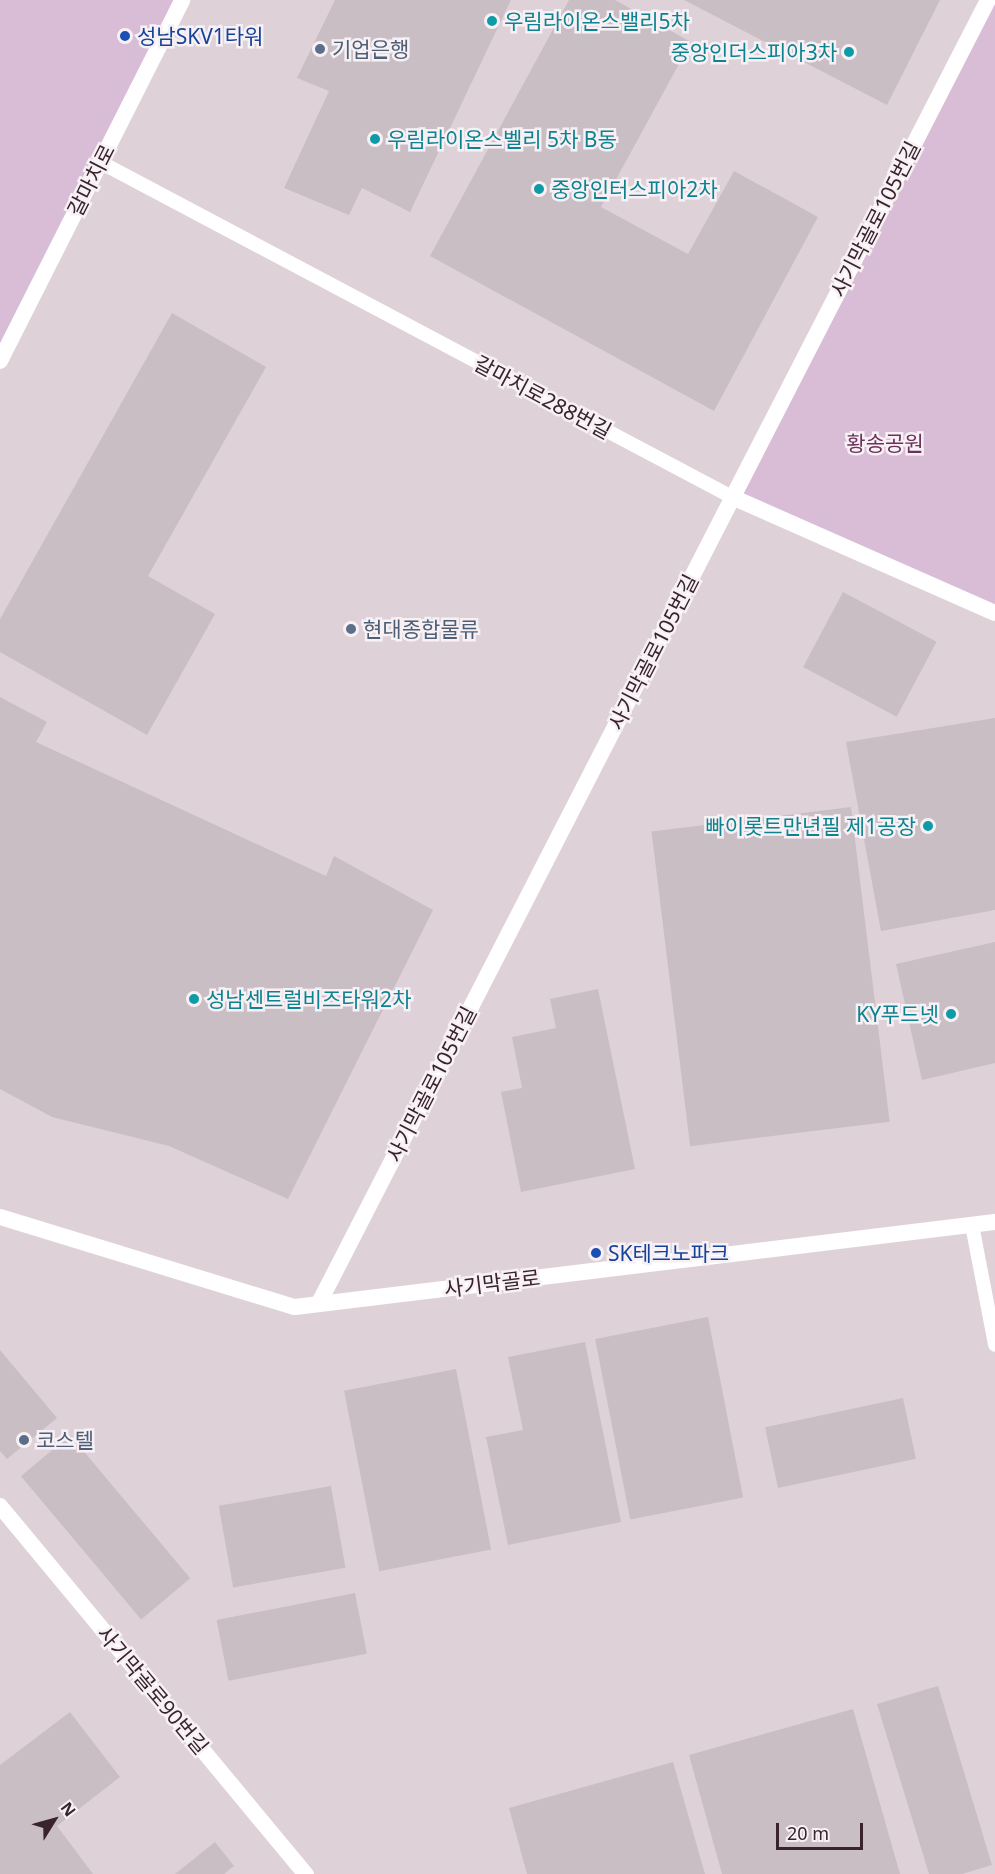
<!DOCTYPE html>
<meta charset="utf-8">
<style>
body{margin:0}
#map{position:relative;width:995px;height:1874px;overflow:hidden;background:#eae1e6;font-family:"Noto Sans","Noto Sans KR",sans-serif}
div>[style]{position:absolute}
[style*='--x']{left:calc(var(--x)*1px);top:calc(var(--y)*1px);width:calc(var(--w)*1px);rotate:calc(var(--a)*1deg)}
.built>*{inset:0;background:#ded2d8}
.green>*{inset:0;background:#d9bcd5}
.building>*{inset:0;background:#cabec5;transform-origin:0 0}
.service>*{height:14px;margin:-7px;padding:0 7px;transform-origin:7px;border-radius:7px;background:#fff}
.minor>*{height:16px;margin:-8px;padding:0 8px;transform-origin:8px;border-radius:8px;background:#fff}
.tertiary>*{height:16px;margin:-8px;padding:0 8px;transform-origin:8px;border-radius:8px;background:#fff}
.dots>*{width:16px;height:16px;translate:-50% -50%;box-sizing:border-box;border:3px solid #f7f1f5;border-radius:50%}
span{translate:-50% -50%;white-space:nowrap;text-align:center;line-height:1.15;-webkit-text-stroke:5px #f7f1f5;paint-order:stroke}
.culture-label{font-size:21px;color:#0d838f}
.left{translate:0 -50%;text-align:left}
.right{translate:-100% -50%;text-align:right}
.transit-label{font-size:21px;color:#164399}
.service-label{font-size:21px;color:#4e5e75}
.street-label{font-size:21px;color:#39232c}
.park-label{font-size:21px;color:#6c315c}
.north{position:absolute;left:24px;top:1790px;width:60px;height:60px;-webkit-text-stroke:4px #f7f1f5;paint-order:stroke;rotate:53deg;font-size:16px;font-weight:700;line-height:24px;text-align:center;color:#39232c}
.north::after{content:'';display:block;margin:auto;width:21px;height:27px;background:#39232c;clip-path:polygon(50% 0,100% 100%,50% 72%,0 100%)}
.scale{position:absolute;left:776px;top:1823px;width:87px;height:27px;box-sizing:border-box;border:3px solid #39232c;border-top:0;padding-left:8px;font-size:18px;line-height:21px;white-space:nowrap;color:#39232c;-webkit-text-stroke:4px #f7f1f5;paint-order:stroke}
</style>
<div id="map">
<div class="built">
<div style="clip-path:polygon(182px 0,995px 0,995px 1874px,0 1874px,0 356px)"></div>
</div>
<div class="green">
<div style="clip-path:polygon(0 0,182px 0,0 356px)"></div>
<div style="clip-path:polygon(995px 0,995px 613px,732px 497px)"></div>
</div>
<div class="building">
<div style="clip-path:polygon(335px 0,511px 0,410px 212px,362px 188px,349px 215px,284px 188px,329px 91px,297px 78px)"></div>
<div style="clip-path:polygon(569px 0,615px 0,691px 42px,601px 207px,688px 254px,734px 171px,818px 217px,714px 411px,430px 256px)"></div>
<div style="clip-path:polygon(684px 0,940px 0,887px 105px)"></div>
<div style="clip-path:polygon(172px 313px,266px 367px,148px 576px,215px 614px,147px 735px,0 652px,0 619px)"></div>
<div style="left:843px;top:592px;width:106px;height:85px;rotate:28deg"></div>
<div style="clip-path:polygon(0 697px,47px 722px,36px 742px,326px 876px,334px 856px,433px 910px,288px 1199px,169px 1146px,52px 1117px,0 1089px)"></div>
<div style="clip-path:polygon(995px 718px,995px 910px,881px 931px,846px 742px)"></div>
<div style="left:851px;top:807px;width:317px;height:201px;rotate:83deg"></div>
<div style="clip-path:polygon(995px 942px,995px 1063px,922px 1080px,896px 964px)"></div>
<div style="clip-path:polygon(598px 989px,635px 1169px,521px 1192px,501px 1092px,522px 1088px,512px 1037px,556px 1028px,550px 999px)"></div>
<div style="left:708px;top:1317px;width:184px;height:115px;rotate:79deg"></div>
<div style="clip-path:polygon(585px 1342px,621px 1522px,508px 1545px,486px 1437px,523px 1430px,508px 1357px)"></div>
<div style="clip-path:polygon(0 1350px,57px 1418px,7px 1459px,0 1451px)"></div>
<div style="left:456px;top:1369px;width:184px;height:114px;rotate:79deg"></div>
<div style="left:903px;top:1398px;width:62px;height:141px;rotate:78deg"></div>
<div style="left:70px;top:1435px;width:187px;height:64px;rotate:50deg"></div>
<div style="left:331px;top:1486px;width:83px;height:114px;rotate:80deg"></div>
<div style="left:355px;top:1593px;width:62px;height:141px;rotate:79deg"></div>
<div style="clip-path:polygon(938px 1686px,992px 1865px,962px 1874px,929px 1874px,877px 1704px)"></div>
<div style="clip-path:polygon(853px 1709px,900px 1874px,722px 1874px,689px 1755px)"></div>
<div style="clip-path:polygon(70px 1712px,120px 1777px,57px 1826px,93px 1874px,0 1874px,0 1765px)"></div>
<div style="clip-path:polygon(673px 1762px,705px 1874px,527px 1874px,509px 1808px)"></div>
<div style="clip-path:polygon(215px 1842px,234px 1866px,224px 1874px,175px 1874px)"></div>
</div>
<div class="service">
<div style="--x:100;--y:162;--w:715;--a:27.93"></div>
<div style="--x:972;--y:1225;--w:122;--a:79.1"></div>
</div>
<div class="minor">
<div style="--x:0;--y:361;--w:404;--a:-63.2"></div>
<div style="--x:732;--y:497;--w:287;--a:23.8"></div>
<div style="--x:319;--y:1303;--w:1465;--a:-62.82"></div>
<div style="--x:0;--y:1506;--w:479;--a:50.3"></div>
</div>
<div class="tertiary">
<div style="--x:0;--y:1217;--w:308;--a:17"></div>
<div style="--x:295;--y:1307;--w:705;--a:-6.92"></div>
</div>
<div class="dots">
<div style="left:492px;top:21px;background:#0f9aa8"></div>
<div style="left:125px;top:36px;background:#1a4fb4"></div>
<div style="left:320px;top:49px;background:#5c6f8a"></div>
<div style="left:849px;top:52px;background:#0f9aa8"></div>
<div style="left:375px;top:139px;background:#0f9aa8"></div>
<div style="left:539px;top:189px;background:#0f9aa8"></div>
<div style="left:351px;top:629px;background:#5c6f8a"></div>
<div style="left:928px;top:826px;background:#0f9aa8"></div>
<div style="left:194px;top:999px;background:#0f9aa8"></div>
<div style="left:951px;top:1014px;background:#0f9aa8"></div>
<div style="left:596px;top:1253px;background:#1a4fb4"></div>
<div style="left:24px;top:1440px;background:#5c6f8a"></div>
</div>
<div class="culture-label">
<span class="left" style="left:504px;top:21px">우림라이온스밸리5차</span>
<span class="right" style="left:837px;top:52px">중앙인더스피아3차</span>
<span class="left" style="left:387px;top:139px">우림라이온스벨리 5차 B동</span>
<span class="left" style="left:551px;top:189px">중앙인터스피아2차</span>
<span class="right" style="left:916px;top:826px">빠이롯트만년필 제1공장</span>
<span class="left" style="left:206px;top:999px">성남센트럴비즈타워2차</span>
<span class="right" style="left:939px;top:1014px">KY푸드넷</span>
</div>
<div class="transit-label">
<span class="left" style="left:137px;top:36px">성남SKV1타워</span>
<span class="left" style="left:608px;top:1253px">SK테크노파크</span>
</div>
<div class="service-label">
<span class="left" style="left:332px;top:49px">기업은행</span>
<span class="left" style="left:363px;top:629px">현대종합물류</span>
<span class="left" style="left:36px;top:1440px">코스텔</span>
</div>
<div class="street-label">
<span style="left:91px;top:180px;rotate:-63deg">갈마치로</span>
<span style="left:875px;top:219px;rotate:-63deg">사기막골로105번길</span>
<span style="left:543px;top:397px;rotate:28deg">갈마치로288번길</span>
<span style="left:653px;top:652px;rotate:-63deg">사기막골로105번길</span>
<span style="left:431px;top:1084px;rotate:-63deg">사기막골로105번길</span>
<span style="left:492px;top:1283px;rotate:-7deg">사기막골로</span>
<span style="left:153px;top:1690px;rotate:50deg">사기막골로90번길</span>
</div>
<div class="park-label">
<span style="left:885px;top:443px">황송공원</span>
</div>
<div class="north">N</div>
<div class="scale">20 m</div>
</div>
